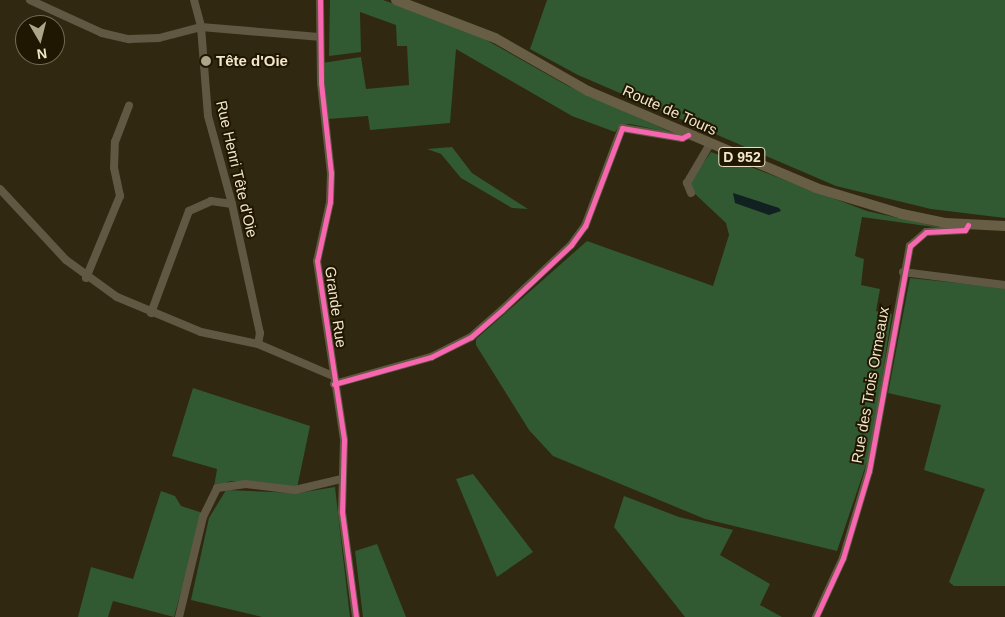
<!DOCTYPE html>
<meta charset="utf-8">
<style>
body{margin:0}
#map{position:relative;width:1005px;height:617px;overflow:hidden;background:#302810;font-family:Helvetica,sans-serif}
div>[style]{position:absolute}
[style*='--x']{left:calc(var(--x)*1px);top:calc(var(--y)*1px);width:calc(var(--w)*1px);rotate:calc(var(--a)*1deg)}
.green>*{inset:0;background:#315932}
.water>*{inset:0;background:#112020}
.minor>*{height:8px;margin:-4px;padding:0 4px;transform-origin:4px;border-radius:4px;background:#605843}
.major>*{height:10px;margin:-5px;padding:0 5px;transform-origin:5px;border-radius:5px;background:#685e46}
.cycleway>*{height:5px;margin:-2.5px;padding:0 2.5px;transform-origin:2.5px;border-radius:2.5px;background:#f766af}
.dots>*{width:14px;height:14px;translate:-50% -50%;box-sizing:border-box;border:2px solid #201702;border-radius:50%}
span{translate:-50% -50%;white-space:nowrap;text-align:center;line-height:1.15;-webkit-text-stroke:4px #201702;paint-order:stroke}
.shield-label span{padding:1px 4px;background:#201702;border:1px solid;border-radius:4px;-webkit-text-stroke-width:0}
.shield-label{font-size:14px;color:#f2e6ca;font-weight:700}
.poi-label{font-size:15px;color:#f2e6ca;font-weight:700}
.left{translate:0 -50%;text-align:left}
.street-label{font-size:15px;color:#f2e6ca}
.north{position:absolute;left:15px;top:15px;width:50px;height:50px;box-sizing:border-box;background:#201702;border:1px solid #746a52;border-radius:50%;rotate:172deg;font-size:14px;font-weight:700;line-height:20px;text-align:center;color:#f2e6ca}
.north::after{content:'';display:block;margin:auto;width:18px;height:22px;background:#aea489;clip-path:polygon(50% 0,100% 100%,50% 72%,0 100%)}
</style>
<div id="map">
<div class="green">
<div style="clip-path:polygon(330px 0,383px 0,427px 15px,481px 37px,568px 86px,673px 133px,630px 124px,620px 125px,615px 132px,572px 116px,456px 49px,450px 123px,370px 130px,368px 116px,328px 119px,322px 63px,361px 57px,366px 89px,409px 85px,407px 46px,397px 46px,396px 25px,360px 12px,361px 52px,329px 56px)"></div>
<div style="clip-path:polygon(547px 0,1005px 0,1005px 218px,931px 209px,836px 186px,578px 75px,530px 49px)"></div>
<div style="clip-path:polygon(452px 147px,472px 173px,528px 209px,512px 208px,461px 178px,441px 154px,427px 149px)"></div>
<div style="clip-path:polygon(711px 152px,867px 211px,948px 229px,862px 217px,855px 256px,864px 259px,861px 285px,880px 289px,876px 311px,892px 314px,870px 453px,837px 551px,705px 519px,553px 456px,529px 430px,476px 345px,476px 339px,587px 241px,713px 286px,729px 235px,726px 223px,694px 193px,690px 182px)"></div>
<div style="clip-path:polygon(910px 278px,1005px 288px,1005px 586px,954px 586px,949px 582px,985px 489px,924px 470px,941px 405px,888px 393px)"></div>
<div style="clip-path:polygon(193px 388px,310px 426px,297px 488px,231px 481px,214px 487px,217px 469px,172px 456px)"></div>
<div style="clip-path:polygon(473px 474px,533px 552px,497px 577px,456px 479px)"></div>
<div style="clip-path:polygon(335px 487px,350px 617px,262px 617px,191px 600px,209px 518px,226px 490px,298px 493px)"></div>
<div style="clip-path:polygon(161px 491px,175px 496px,181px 506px,203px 513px,174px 617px,113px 601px,108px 617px,78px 617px,91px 567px,133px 579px)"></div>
<div style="clip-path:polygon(624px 496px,679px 517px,733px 530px,720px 555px,770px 584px,760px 605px,782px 617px,685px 617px,614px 527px)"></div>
<div style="clip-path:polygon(377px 544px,406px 617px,363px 617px,355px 551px)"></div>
</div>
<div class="water">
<div style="clip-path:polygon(733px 193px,779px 208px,781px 211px,769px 215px,735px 203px)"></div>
</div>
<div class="minor">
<div style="--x:30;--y:0;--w:79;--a:24.6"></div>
<div style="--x:102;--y:33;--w:28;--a:13"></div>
<div style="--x:129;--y:39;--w:30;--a:-2"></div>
<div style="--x:159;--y:38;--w:43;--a:-14.7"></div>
<div style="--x:201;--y:27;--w:118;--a:4.8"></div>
<div style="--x:194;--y:0;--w:28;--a:75"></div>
<div style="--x:201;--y:27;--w:89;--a:85.5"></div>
<div style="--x:208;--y:116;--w:91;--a:74.7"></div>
<div style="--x:232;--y:204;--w:132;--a:77.8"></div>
<div style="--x:260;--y:333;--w:11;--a:100"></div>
<div style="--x:320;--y:0;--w:83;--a:89.3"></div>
<div style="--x:321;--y:83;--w:91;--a:83.7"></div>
<div style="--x:331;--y:173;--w:29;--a:92"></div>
<div style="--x:330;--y:202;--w:60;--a:102.4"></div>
<div style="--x:317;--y:261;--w:181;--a:81.4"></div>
<div style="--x:344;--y:440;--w:72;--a:91.6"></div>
<div style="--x:342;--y:512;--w:106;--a:82.4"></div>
<div style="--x:0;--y:189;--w:97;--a:47.1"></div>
<div style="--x:66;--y:260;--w:63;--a:36"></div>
<div style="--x:117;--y:297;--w:91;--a:22.6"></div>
<div style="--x:201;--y:332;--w:58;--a:11.9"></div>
<div style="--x:258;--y:344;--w:82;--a:23.1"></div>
<div style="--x:691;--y:193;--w:11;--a:-112"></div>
<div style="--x:687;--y:183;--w:45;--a:-59.5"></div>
<div style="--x:903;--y:272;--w:103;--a:7.3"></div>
<div style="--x:86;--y:278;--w:89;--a:-67.5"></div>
<div style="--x:120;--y:196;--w:29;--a:-102"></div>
<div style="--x:114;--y:168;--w:26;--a:-88"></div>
<div style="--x:115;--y:142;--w:39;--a:-69"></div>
<div style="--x:151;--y:313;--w:109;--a:-69.6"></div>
<div style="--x:189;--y:211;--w:24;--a:-24"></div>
<div style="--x:211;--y:201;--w:21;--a:8"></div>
<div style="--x:334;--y:384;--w:101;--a:-15.6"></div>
<div style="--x:431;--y:357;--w:45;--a:-26.6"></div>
<div style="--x:471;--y:337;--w:41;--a:-41.1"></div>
<div style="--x:502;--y:310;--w:95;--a:-43.3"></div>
<div style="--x:571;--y:245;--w:24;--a:-54"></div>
<div style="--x:585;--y:226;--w:105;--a:-69.3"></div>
<div style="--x:622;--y:128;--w:61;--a:9.5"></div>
<div style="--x:682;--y:138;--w:7;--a:-27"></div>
<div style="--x:179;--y:617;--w:103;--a:-76.5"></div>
<div style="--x:203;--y:517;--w:32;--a:-64"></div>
<div style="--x:217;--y:488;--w:29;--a:-8"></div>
<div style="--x:246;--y:484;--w:49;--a:7"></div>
<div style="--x:295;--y:490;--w:47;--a:-13.4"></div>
<div style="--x:816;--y:617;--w:65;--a:-65.4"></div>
<div style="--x:843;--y:558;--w:91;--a:-73.4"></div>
<div style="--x:869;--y:471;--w:229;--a:-79.7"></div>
<div style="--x:910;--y:246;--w:21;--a:-41"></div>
<div style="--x:926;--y:232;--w:39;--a:-3"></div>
<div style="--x:965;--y:230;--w:6;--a:-59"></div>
</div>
<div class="major">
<div style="--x:396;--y:0;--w:106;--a:21"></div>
<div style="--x:495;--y:38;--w:107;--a:29.7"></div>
<div style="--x:588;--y:91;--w:248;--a:23"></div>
<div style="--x:816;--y:188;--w:90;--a:16.8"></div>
<div style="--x:902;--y:214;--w:45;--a:11.6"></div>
<div style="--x:946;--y:223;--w:59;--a:2.9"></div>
</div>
<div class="cycleway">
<div style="--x:320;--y:0;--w:83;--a:89.3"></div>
<div style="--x:321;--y:83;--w:91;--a:83.7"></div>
<div style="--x:331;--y:173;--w:29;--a:92"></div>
<div style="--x:330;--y:202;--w:60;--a:102.4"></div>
<div style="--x:317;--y:261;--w:181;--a:81.4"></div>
<div style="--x:344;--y:440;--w:72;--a:91.6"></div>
<div style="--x:342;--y:512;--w:106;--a:82.4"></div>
<div style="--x:334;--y:384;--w:101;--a:-15.6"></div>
<div style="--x:431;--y:357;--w:45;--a:-26.6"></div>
<div style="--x:471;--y:337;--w:41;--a:-41.1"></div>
<div style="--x:502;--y:310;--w:95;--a:-43.3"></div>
<div style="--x:571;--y:245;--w:24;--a:-54"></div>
<div style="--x:585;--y:226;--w:105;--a:-69.3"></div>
<div style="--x:622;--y:128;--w:61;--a:9.5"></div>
<div style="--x:682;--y:138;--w:7;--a:-27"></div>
<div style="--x:816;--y:617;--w:65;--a:-65.4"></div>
<div style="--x:843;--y:558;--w:91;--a:-73.4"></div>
<div style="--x:869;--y:471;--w:229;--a:-79.7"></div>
<div style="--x:910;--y:246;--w:21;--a:-41"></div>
<div style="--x:926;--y:232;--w:39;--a:-3"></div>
<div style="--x:965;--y:230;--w:6;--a:-59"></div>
</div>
<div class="dots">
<div style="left:206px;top:61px;background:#aea489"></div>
</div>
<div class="shield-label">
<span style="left:742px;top:157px">D 952</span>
</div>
<div class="poi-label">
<span class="left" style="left:216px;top:61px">Tête d'Oie</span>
</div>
<div class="street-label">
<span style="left:670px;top:110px;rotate:24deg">Route de Tours</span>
<span style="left:237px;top:169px;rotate:77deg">Rue Henri Tête d'Oie</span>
<span style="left:336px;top:307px;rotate:82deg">Grande Rue</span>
<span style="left:870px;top:385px;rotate:-80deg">Rue des Trois Ormeaux</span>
</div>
<div class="north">N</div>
</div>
